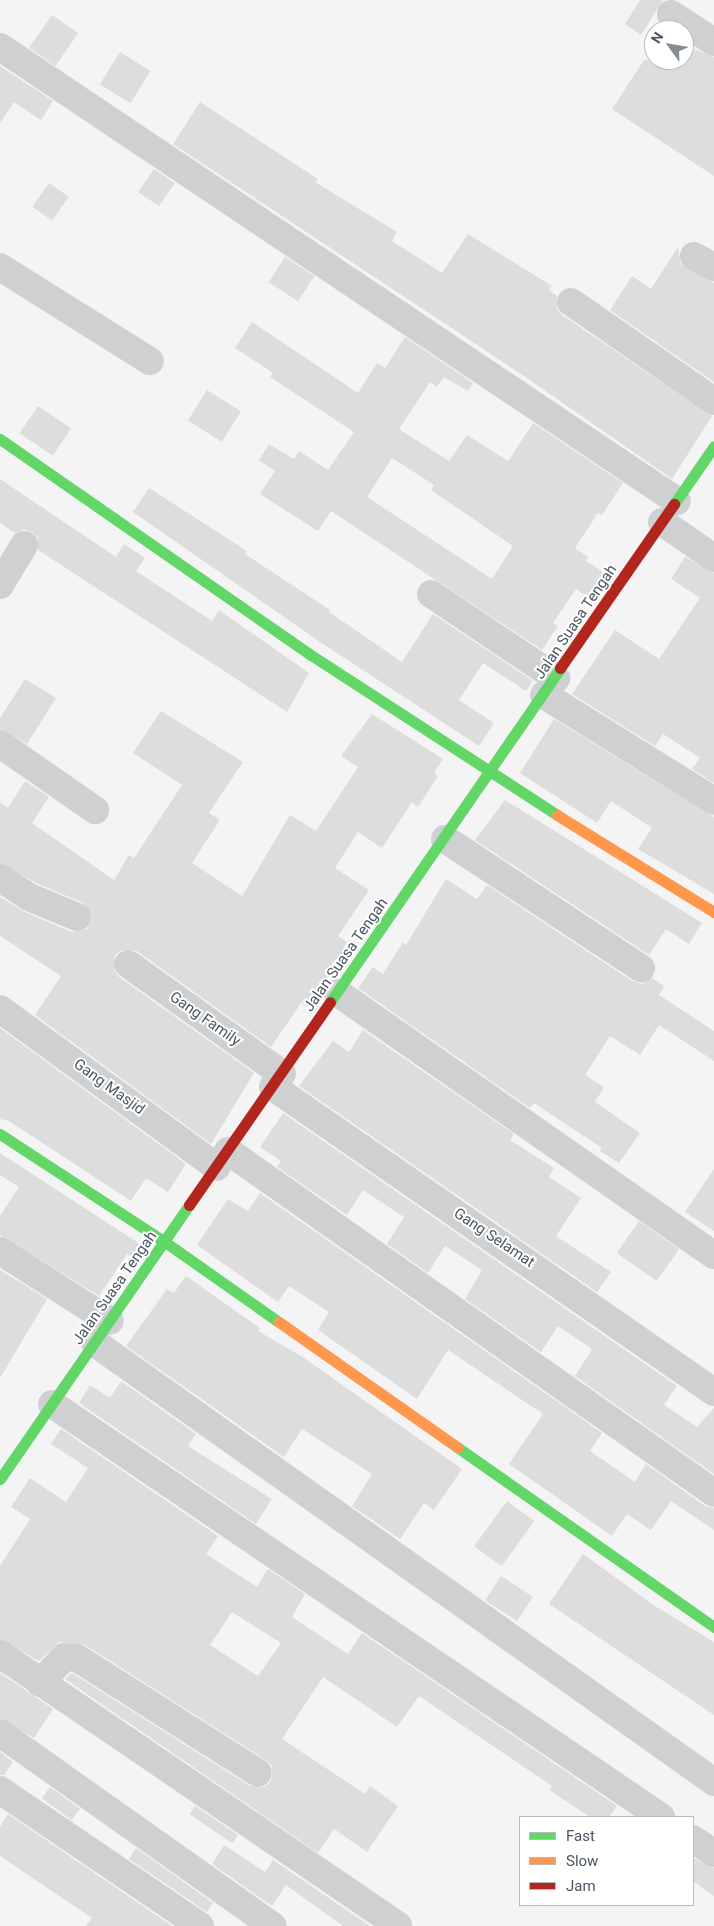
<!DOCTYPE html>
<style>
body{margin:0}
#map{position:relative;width:714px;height:1926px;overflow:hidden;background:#f4f4f4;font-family:Roboto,sans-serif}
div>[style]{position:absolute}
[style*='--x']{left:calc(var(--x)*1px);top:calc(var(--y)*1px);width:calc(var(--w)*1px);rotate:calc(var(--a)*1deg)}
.building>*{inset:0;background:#ddddde;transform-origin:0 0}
.street>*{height:28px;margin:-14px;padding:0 14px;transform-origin:14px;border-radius:14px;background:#ced0d2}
.fast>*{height:11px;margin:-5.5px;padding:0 5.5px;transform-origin:5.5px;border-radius:5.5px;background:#63d668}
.slow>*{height:11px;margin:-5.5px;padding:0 5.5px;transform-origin:5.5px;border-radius:5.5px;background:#ff974d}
.jam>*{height:11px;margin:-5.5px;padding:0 5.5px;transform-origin:5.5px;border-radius:5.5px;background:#b3261e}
span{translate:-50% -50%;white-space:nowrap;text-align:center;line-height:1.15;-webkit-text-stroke:4px #fff;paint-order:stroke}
.street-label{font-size:15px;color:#4a5661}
.legend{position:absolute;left:519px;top:1816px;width:175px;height:90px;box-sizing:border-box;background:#fff;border:1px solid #b7bbc0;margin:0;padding:6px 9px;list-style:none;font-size:15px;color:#4a5661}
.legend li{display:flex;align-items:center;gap:10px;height:25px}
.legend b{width:25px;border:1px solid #b7bbc0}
.north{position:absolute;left:644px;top:20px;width:50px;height:50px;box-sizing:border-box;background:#fff;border:1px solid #b7bbc0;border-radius:50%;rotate:302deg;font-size:14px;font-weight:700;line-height:20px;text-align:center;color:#4a5661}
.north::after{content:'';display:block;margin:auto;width:18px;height:22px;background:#868d94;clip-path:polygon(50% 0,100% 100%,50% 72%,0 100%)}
</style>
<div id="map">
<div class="building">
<div style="clip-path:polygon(640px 0,663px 0,641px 35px,625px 24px)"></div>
<div style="left:52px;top:15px;width:32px;height:40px;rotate:35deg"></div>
<div style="clip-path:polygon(695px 49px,714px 57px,714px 176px,612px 109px,644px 60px,688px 60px)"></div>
<div style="left:120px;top:52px;width:36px;height:38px;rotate:32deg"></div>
<div style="clip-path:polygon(0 66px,53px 101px,41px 120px,14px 102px,0 123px)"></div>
<div style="clip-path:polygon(200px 102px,318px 179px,315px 182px,397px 232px,392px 241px,442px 273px,468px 234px,552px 286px,549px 290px,557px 296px,557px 308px,562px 315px,712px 416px,672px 479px,527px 378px,173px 144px)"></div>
<div style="left:154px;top:169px;width:25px;height:28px;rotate:34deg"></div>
<div style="left:49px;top:183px;width:24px;height:29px;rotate:35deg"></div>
<div style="clip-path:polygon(678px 247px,681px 264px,714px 283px,714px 382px,610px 310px,632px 276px,651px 289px)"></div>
<div style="left:285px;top:257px;width:35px;height:30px;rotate:33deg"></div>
<div style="clip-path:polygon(evenodd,252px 322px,358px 393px,377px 363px,385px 368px,405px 337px,473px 383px,468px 391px,444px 377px,437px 387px,430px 382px,399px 429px,449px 461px,467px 435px,508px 461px,533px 423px,623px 483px,602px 515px,598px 513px,575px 548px,588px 557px,586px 561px,606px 574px,590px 598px,576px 589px,553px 623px,558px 626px,542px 650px,331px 511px,318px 531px,260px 494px,275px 471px,259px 460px,269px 444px,294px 459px,299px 451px,328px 470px,354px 432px,270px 377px,273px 373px,235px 348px,252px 322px,392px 458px,434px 485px,431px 490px,513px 546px,492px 579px,367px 497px,392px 458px)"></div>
<div style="left:207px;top:390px;width:40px;height:36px;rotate:32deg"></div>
<div style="left:38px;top:406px;width:40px;height:33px;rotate:34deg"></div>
<div style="clip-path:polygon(0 479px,116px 557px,124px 544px,145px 558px,136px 571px,212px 621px,219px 610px,309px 673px,287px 712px,38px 550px,38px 538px,32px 532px,24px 529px,15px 533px,0 523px)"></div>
<div style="clip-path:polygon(149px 488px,247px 551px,245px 554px,330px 610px,329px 612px,402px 662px,433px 614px,533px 681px,526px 691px,483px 663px,459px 700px,494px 723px,479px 746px,320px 642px,133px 512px)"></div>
<div style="clip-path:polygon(685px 557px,714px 573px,714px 783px,692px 769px,700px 758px,663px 734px,655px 746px,572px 694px,615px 630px,659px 659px,700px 598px,671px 579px)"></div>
<div style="clip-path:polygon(25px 679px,56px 698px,27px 744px,0 729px,0 718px)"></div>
<div style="clip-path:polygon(161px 711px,243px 762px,209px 813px,220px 820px,192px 863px,242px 896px,290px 815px,316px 831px,358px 767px,341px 756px,372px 714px,443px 759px,434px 773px,438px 776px,418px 807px,412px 802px,382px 848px,358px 832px,335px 868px,369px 890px,338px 936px,347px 942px,343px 948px,347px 950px,306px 1006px,301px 1003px,271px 1047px,137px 951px,122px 950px,115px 955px,114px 970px,119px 977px,254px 1073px,211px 1144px,35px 1015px,61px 976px,0 936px,0 897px,23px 911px,71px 932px,87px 929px,92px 915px,83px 903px,36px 883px,0 863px,0 802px,8px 808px,25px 781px,49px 797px,32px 823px,114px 880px,129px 855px,134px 858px,182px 785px,133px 753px)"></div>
<div style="clip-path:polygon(554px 719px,714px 817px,714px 894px,638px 849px,652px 828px,611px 801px,597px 823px,520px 773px)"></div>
<div style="clip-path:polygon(505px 800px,702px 923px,689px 944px,666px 929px,649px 955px,475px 840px)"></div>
<div style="clip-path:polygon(446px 879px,477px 899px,487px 885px,632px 981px,641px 984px,652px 978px,664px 986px,659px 995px,714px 1031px,714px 1061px,659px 1025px,640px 1055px,610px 1036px,585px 1075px,604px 1087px,595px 1102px,640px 1133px,619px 1163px,600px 1151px,602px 1148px,534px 1103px,530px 1108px,358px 988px,373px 967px,383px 974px,403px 942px,406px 945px)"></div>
<div style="clip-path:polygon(0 1028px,186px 1164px,168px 1192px,146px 1178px,131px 1201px,9px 1121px,0 1119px)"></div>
<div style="clip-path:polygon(363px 1030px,514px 1134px,510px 1140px,554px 1168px,549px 1177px,581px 1198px,556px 1236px,611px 1272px,597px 1292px,299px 1086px,333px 1041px,349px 1052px)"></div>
<div style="clip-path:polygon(283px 1113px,677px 1386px,664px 1405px,697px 1427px,714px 1408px,714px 1474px,575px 1376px,592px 1349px,558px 1326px,541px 1352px,465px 1299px,482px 1270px,445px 1246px,428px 1273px,387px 1244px,404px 1217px,363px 1190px,347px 1215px,277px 1167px,281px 1161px,260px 1147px)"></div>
<div style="clip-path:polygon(0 1153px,140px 1244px,132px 1257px,127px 1254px,99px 1296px,0 1235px,0 1216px,19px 1187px,0 1175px)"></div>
<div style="clip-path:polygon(714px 1169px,714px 1231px,685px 1212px)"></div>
<div style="clip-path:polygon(260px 1193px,602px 1433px,590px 1451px,635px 1482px,646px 1464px,705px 1506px,714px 1508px,714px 1530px,671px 1501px,651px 1530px,627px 1514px,612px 1536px,509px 1464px,543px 1414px,448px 1350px,417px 1399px,318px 1330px,329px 1312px,289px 1286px,278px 1302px,197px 1245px,228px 1199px,248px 1211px)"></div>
<div style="left:639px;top:1221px;width:49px;height:39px;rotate:35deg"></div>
<div style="clip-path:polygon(0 1270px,47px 1299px,0 1378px)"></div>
<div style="clip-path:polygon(186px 1276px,260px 1328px,258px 1331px,301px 1356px,462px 1469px,434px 1510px,424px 1503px,400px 1539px,352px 1506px,372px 1474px,302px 1429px,284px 1457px,126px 1346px,167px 1289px,174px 1293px)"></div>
<div style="clip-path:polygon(121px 1381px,196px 1434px,188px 1446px,272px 1499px,256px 1524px,79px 1403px,90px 1385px,110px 1398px)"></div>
<div style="clip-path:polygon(evenodd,61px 1429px,218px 1536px,206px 1554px,257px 1587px,268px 1569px,305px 1594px,292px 1617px,348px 1654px,362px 1633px,617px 1806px,609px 1817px,590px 1817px,549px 1790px,552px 1786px,419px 1696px,397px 1727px,323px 1677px,282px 1739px,365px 1794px,370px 1786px,398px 1806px,367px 1852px,334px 1829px,318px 1853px,65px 1679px,72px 1673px,250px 1786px,265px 1787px,271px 1781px,272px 1766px,266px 1760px,85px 1645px,59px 1642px,39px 1661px,0 1639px,0 1566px,30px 1519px,11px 1507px,30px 1478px,66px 1502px,88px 1468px,51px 1444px,61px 1429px,232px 1612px,281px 1643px,258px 1676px,210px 1645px,232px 1612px)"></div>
<div style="left:507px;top:1501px;width:34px;height:56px;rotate:36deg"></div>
<div style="clip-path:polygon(583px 1554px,655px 1606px,714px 1642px,714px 1715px,549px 1604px)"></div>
<div style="left:501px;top:1576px;width:38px;height:29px;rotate:33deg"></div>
<div style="clip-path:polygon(0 1673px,53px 1709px,34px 1738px,0 1718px)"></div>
<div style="clip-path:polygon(0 1752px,13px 1762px,4px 1775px,0 1775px)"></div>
<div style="left:50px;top:1787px;width:37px;height:14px;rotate:36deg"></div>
<div style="left:195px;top:1806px;width:52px;height:10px;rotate:34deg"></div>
<div style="clip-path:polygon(8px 1814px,172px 1926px,86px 1926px,92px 1918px,0 1856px,0 1827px)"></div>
<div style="clip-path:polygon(224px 1845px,265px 1872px,273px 1860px,370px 1926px,343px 1926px,286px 1885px,272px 1906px,212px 1864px)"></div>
<div style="clip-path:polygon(136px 1848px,213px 1903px,207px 1912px,129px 1859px)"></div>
<div style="clip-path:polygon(693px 1858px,714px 1868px,714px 1896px,693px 1881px)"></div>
</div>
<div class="street">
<div style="--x:671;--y:14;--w:51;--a:33.1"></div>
<div style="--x:0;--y:47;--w:815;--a:33.85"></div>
<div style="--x:694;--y:256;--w:23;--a:29"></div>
<div style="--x:0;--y:267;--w:177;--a:32.1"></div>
<div style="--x:571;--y:302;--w:174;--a:34.7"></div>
<div style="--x:662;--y:522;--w:63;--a:34.7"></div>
<div style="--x:0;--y:585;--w:47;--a:-59"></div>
<div style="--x:431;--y:594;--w:151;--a:33.9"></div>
<div style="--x:544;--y:695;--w:200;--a:31.9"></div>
<div style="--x:0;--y:744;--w:116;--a:34.8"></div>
<div style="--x:445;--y:839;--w:235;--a:33.4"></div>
<div style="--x:0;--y:878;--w:35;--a:33"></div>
<div style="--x:29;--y:897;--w:52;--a:22.6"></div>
<div style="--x:128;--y:964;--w:189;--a:35.5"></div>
<div style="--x:338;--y:993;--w:458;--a:34.9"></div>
<div style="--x:0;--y:1009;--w:268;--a:36.1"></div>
<div style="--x:273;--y:1087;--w:536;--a:34.67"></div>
<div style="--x:228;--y:1151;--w:594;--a:35.13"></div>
<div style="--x:0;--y:1251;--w:130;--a:32.5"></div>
<div style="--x:95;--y:1343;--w:759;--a:35.34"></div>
<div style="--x:52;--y:1404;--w:736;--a:34.14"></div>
<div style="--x:0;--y:1654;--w:482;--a:34.3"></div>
<div style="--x:40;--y:1683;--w:35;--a:-47"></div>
<div style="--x:64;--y:1657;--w:13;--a:4"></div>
<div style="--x:77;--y:1658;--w:214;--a:32.4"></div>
<div style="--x:0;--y:1733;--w:334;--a:35.3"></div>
<div style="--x:0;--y:1790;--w:242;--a:34.2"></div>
<div style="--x:693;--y:1839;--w:25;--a:34"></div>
</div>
<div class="fast">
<div style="--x:0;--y:439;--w:379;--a:34.8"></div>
<div style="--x:311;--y:655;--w:293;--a:33"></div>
<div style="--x:674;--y:504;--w:70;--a:-55.4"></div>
<div style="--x:330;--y:1002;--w:406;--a:-55.4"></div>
<div style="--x:0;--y:1134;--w:197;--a:33.2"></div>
<div style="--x:165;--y:1242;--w:139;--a:35.1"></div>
<div style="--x:457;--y:1447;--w:314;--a:35"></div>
<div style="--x:0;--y:1479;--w:333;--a:-55.4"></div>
</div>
<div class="slow">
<div style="--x:557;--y:815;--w:185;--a:31.7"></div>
<div style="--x:279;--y:1322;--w:218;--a:35.1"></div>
</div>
<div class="jam">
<div style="--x:560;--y:668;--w:200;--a:-55.2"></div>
<div style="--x:189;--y:1205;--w:247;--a:-55.2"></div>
</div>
<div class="street-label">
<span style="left:576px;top:622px;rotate:-56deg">Jalan Suasa Tengah</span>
<span style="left:346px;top:955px;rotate:-55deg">Jalan Suasa Tengah</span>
<span style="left:205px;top:1019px;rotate:35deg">Gang Family</span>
<span style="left:109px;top:1087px;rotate:36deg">Gang Masjid</span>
<span style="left:494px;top:1238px;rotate:34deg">Gang Selamat</span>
<span style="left:115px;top:1288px;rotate:-55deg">Jalan Suasa Tengah</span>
</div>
<ul class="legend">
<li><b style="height:6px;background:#63d668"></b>Fast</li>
<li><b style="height:6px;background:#ff974d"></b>Slow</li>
<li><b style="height:6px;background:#b3261e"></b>Jam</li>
</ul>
<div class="north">N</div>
</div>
